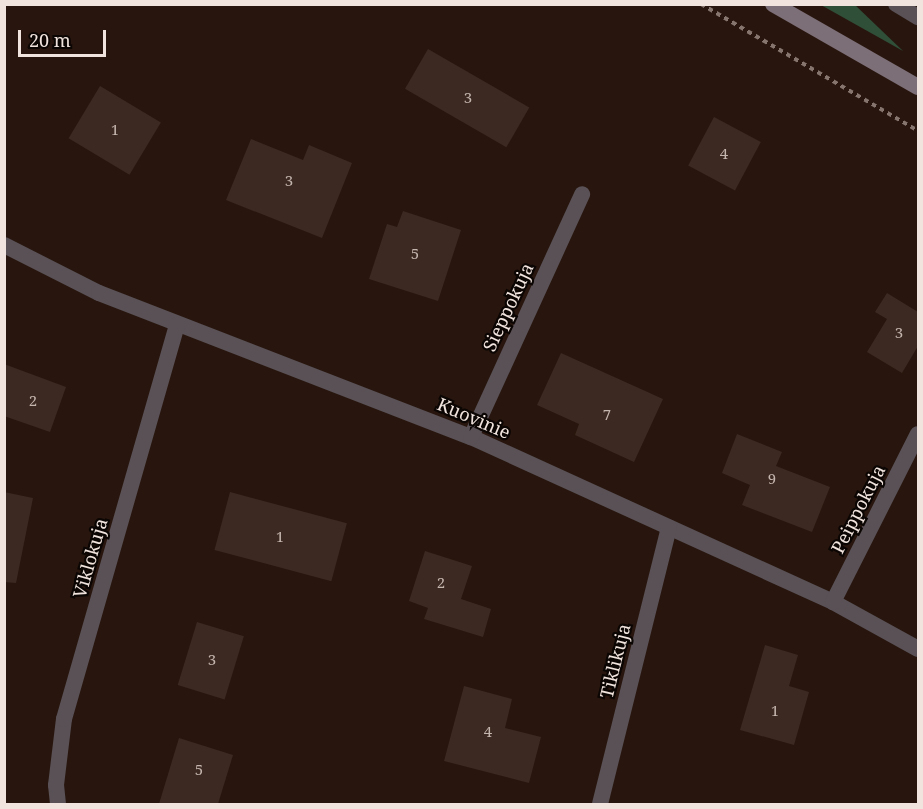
<!DOCTYPE html>
<style>
body{margin:0}
#map{position:relative;width:923px;height:809px;overflow:hidden;background:#28160e;font-family:"Noto Serif",serif}
div>[style]{position:absolute}
[style*='--x']{left:calc(var(--x)*1px);top:calc(var(--y)*1px);width:calc(var(--w)*1px);rotate:calc(var(--a)*1deg)}
.forest>*{inset:0;background:#304f39}
.building>*{inset:0;background:#3c2921;transform-origin:0 0}
.path>*{height:4px;margin-top:-2px;transform-origin:0;background:repeating-linear-gradient(90deg,#85756e 0 4.5px,transparent 0 9px)}
.minor>*{height:16px;margin:-8px;padding:0 8px;transform-origin:8px;border-radius:8px;background:#595156}
.secondary>*{height:16px;margin:-8px;padding:0 8px;transform-origin:8px;border-radius:8px;background:#7d6f78}
span{translate:-50% -50%;white-space:nowrap;text-align:center;line-height:1.15;-webkit-text-stroke:4.5px #0b0503;paint-order:stroke}
.number-label{font-size:15px;color:#c4b5af}
.number-label span{-webkit-text-stroke-width:0}
.street-label{font-size:18px;color:#f1e4de}
.frame{position:absolute;inset:0;border:6px solid #f1e4de;pointer-events:none}
.scale{position:absolute;left:18px;top:30px;width:88px;height:27px;box-sizing:border-box;border:3px solid #f1e4de;border-top:0;padding-left:8px;font-size:18px;line-height:21px;white-space:nowrap;color:#f1e4de;-webkit-text-stroke:4px #0b0503;paint-order:stroke}
</style>
<div id="map">
<div class="forest">
<div style="clip-path:polygon(821px 5px,855px 5px,903px 51px)"></div>
</div>
<div class="building">
<div style="left:428px;top:49px;width:117px;height:46px;rotate:30deg"></div>
<div style="left:100px;top:86px;width:71px;height:61px;rotate:31deg"></div>
<div style="left:714px;top:117px;width:53px;height:55px;rotate:28deg"></div>
<div style="clip-path:polygon(251px 139px,303px 160px,309px 145px,352px 163px,322px 238px,226px 200px)"></div>
<div style="clip-path:polygon(403px 211px,461px 230px,438px 301px,369px 279px,387px 224px,397px 227px)"></div>
<div style="clip-path:polygon(887px 293px,918px 312px,918px 346px,902px 373px,867px 352px,887px 319px,875px 312px)"></div>
<div style="clip-path:polygon(561px 353px,663px 399px,634px 462px,575px 435px,579px 424px,537px 405px)"></div>
<div style="clip-path:polygon(4px 364px,66px 387px,50px 432px,4px 416px)"></div>
<div style="clip-path:polygon(737px 434px,782px 452px,776px 466px,830px 487px,812px 532px,742px 505px,750px 485px,722px 473px)"></div>
<div style="clip-path:polygon(4px 492px,33px 498px,16px 583px,4px 582px)"></div>
<div style="left:230px;top:492px;width:121px;height:60px;rotate:15deg"></div>
<div style="clip-path:polygon(425px 551px,472px 566px,461px 599px,491px 609px,483px 637px,424px 619px,428px 608px,409px 601px)"></div>
<div style="left:197px;top:622px;width:49px;height:66px;rotate:17deg"></div>
<div style="clip-path:polygon(765px 645px,798px 655px,789px 686px,809px 692px,794px 745px,740px 730px)"></div>
<div style="clip-path:polygon(464px 686px,512px 699px,505px 728px,541px 737px,529px 783px,444px 761px)"></div>
<div style="clip-path:polygon(179px 738px,233px 755px,218px 804px,159px 804px)"></div>
</div>
<div class="path">
<div style="--x:701;--y:4;--w:251;--a:30.3"></div>
</div>
<div class="minor">
<div style="--x:896;--y:4;--w:26;--a:31"></div>
<div style="--x:4;--y:245;--w:106;--a:26.8"></div>
<div style="--x:99;--y:293;--w:399;--a:21.2"></div>
<div style="--x:471;--y:437;--w:398;--a:24.5"></div>
<div style="--x:833;--y:602;--w:97;--a:28.9"></div>
<div style="--x:471;--y:437;--w:267;--a:-65.4"></div>
<div style="--x:833;--y:602;--w:188;--a:-63.2"></div>
<div style="--x:58;--y:804;--w:19;--a:-96"></div>
<div style="--x:56;--y:785;--w:66;--a:-83.1"></div>
<div style="--x:64;--y:719;--w:410;--a:-74"></div>
<div style="--x:600;--y:804;--w:285;--a:-76"></div>
</div>
<div class="secondary">
<div style="--x:773;--y:4;--w:167;--a:29.8"></div>
</div>
<div class="number-label">
<span style="left:468px;top:98px">3</span>
<span style="left:115px;top:130px">1</span>
<span style="left:724px;top:154px">4</span>
<span style="left:289px;top:181px">3</span>
<span style="left:415px;top:254px">5</span>
<span style="left:899px;top:333px">3</span>
<span style="left:33px;top:401px">2</span>
<span style="left:607px;top:415px">7</span>
<span style="left:772px;top:479px">9</span>
<span style="left:280px;top:537px">1</span>
<span style="left:441px;top:583px">2</span>
<span style="left:212px;top:660px">3</span>
<span style="left:775px;top:711px">1</span>
<span style="left:488px;top:732px">4</span>
<span style="left:199px;top:770px">5</span>
</div>
<div class="street-label">
<span style="left:508px;top:307px;rotate:-65deg">Sieppokuja</span>
<span style="left:474px;top:418px;rotate:23deg">Kuovinie</span>
<span style="left:858px;top:509px;rotate:-63deg">Peippokuja</span>
<span style="left:90px;top:558px;rotate:-74deg">Viklokuja</span>
<span style="left:615px;top:661px;rotate:-76deg">Tiklikuja</span>
</div>
<div class="frame"></div>
<div class="scale">20 m</div>
</div>
